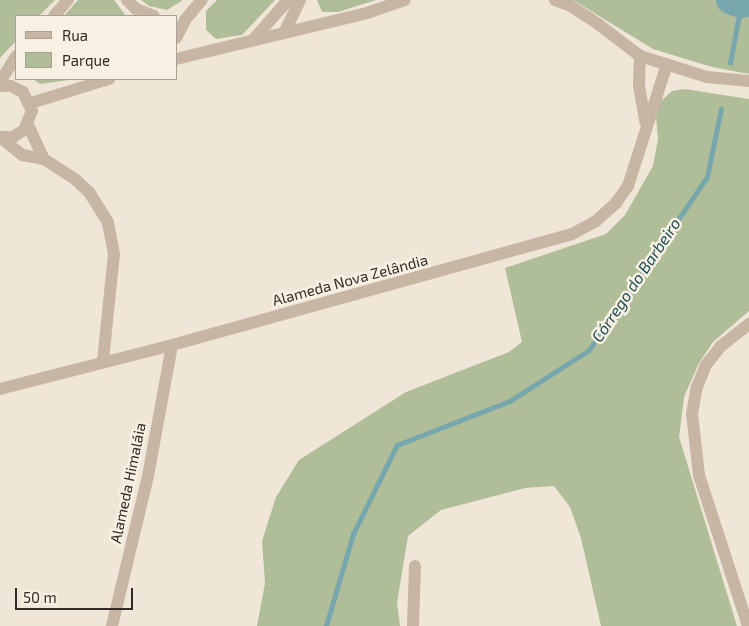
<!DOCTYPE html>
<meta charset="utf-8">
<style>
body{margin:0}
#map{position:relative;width:749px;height:626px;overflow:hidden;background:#f0e6d7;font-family:"Exo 2",sans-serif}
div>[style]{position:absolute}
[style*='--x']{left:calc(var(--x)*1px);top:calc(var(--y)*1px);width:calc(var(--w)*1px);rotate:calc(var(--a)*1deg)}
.green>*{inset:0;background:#afbe98}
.stream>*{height:4.5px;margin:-2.25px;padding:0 2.25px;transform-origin:2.25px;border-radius:2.25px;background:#77a7ac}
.river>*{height:28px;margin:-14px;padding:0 14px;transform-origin:14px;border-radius:14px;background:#77a7ac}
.minor>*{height:12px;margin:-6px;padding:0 6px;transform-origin:6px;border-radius:6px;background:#c8b6a4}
span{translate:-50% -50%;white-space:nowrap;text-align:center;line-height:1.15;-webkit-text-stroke:5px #f8f0e3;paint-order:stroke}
.street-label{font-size:15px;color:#332b25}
.water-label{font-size:16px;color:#1c4c53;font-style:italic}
.legend{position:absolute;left:15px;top:15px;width:162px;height:65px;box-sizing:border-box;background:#f8f0e3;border:1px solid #a9a197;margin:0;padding:6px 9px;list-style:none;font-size:15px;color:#332b25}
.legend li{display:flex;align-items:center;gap:10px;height:25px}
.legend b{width:25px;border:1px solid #a9a197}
.scale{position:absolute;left:15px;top:588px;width:118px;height:22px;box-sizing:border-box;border:2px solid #332b25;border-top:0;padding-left:6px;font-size:15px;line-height:18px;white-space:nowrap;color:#332b25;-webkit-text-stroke:4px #f8f0e3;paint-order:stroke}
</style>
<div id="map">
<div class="green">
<div style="clip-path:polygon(0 0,55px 0,39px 16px,16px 16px,16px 41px,0 58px)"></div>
<div style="clip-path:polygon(78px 0,114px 0,126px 16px,64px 16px)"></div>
<div style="clip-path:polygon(141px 0,183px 0,167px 10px,149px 6px)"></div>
<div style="clip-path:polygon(217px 0,275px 0,242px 35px,216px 39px,206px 30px,206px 11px)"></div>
<div style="clip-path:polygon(317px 0,376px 0,338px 12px,322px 12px)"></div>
<div style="clip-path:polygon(573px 0,749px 0,749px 74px,712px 67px,653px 49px)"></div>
<div style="clip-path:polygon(33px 79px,76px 79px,40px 84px)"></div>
<div style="clip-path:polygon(685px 89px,749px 99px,749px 311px,713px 342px,699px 363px,684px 397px,679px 437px,737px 626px,601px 626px,581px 538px,570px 507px,554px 486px,525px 488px,441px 510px,408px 536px,397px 603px,400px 626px,257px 626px,265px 583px,262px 541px,276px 497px,299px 460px,406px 392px,509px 352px,522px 342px,505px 268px,606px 234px,625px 215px,653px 166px,658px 139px,656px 116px,661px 101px,672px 91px)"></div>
</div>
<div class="stream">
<div style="--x:730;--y:63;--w:60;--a:-79.4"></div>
<div style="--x:326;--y:626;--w:96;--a:-73.6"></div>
<div style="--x:353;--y:534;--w:99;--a:-63.7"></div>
<div style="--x:397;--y:445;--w:121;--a:-21.3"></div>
<div style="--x:510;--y:401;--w:94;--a:-32.8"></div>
<div style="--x:589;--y:350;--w:209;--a:-55.7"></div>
<div style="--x:707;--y:177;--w:69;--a:-78.4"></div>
</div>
<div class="river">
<div style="--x:730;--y:0;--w:12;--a:20"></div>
<div style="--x:741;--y:4;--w:8;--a:-14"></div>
</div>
<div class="minor">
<div style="--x:127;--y:0;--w:13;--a:45"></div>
<div style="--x:136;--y:9;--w:19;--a:21"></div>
<div style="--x:555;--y:0;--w:15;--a:20"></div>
<div style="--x:569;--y:5;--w:35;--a:33"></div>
<div style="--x:598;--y:24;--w:53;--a:37.3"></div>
<div style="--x:640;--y:56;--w:70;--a:17.4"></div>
<div style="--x:707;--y:77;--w:42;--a:5.4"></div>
<div style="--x:54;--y:16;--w:21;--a:-49"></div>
<div style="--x:284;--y:33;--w:37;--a:-64"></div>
<div style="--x:176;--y:38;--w:20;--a:-63"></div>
<div style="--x:185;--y:20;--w:26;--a:-50"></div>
<div style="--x:252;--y:41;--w:55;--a:-48.7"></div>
<div style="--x:640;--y:56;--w:30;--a:92"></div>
<div style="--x:639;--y:86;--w:36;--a:80"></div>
<div style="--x:176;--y:59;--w:193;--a:-13.5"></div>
<div style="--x:364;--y:14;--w:43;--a:-18.9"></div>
<div style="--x:0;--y:82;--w:31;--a:-58"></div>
<div style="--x:0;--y:86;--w:11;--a:0"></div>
<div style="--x:11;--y:86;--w:13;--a:27"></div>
<div style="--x:23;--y:92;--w:21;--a:65"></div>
<div style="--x:32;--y:111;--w:21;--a:113"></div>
<div style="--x:24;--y:130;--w:13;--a:148"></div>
<div style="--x:13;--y:137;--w:13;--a:180"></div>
<div style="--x:31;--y:103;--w:82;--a:-17.1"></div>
<div style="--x:28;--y:125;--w:38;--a:65"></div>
<div style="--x:0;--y:137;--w:28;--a:39"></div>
<div style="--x:22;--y:155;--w:22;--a:10"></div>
<div style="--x:44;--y:159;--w:38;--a:33"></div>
<div style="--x:76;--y:180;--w:18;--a:43"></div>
<div style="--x:89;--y:192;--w:36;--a:58"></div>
<div style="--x:108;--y:223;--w:32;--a:79"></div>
<div style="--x:114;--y:254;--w:108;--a:95.9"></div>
<div style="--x:0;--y:389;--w:178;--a:-14.3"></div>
<div style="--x:172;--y:345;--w:415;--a:-15.5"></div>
<div style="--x:572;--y:234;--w:27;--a:-28"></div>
<div style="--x:596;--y:221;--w:27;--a:-42"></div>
<div style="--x:616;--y:203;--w:21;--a:-55"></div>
<div style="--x:628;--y:186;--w:128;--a:-72.3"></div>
<div style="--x:112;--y:626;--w:154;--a:-76.5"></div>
<div style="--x:148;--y:476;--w:133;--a:-79.6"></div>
<div style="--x:413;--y:626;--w:60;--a:-88.1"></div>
<div style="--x:748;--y:626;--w:159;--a:-108"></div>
<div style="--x:699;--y:475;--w:61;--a:-96.5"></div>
<div style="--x:692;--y:414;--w:27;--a:-80"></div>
<div style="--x:697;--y:387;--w:24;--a:-68"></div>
<div style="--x:706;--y:365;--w:24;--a:-52"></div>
<div style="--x:721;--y:346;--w:36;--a:-38"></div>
</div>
<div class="street-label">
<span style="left:350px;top:280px;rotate:-15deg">Alameda Nova Zelândia</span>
<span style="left:128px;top:483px;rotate:-78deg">Alameda Himaláia</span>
</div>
<div class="water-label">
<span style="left:636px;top:280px;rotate:-56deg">Córrego do Barbeiro</span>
</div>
<ul class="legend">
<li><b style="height:6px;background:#c8b6a4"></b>Rua</li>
<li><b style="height:14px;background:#afbe98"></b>Parque</li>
</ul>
<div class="scale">50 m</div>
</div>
